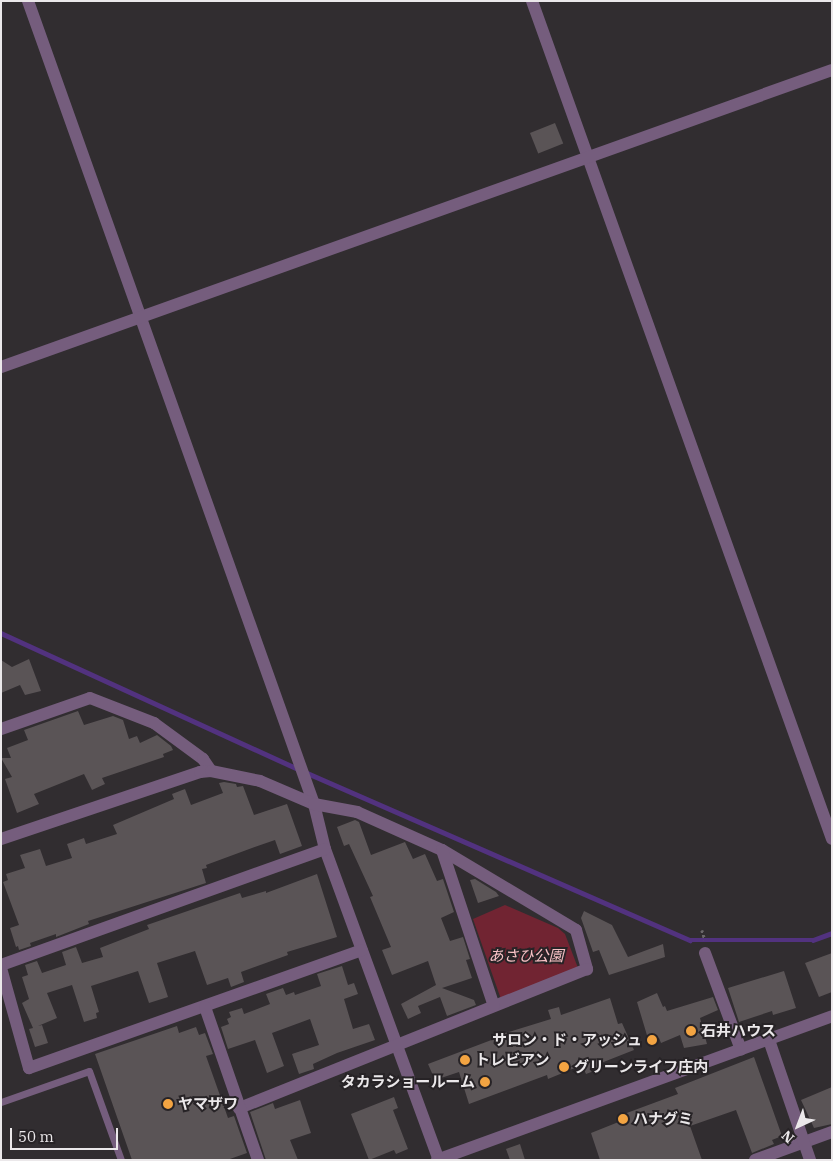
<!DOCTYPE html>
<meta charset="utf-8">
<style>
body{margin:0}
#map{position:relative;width:833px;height:1161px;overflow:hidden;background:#312d30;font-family:"IBM Plex Serif","Noto Sans JP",serif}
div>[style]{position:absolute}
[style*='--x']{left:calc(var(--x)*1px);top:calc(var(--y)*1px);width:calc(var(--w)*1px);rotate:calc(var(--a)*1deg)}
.green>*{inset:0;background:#712432}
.stream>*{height:4.5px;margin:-2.25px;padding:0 2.25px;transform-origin:2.25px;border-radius:2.25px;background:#52327f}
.building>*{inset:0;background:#5a5456;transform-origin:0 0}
.path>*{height:2.5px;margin-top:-1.25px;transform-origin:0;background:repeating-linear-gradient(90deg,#6b676a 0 2.5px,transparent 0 5px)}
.service>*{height:7px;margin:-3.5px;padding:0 3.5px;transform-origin:3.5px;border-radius:3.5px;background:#755d7d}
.minor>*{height:12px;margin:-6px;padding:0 6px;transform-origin:6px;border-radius:6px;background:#755d7d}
.tertiary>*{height:12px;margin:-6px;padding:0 6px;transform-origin:6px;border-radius:6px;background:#755d7d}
.dots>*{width:14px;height:14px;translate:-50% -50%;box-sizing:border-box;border:2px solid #272326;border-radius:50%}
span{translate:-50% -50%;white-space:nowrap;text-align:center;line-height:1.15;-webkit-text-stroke:4px #272326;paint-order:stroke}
.park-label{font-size:15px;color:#f7c1c5;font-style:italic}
.poi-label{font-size:15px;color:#ebe8ea;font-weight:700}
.left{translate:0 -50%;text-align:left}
.right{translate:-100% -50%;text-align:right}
.frame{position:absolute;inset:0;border:2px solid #ebe8ea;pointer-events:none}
.north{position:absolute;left:773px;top:1101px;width:50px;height:50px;-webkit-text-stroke:4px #272326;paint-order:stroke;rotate:223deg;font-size:14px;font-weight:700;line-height:20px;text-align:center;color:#ebe8ea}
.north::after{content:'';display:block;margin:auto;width:18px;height:22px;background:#ebe8ea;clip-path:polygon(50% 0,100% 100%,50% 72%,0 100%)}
.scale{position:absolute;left:10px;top:1128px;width:108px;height:22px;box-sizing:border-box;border:2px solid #ebe8ea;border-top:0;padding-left:6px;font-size:15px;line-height:18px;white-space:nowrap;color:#ebe8ea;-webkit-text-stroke:4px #272326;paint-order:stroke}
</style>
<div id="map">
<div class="green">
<div style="clip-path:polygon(505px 905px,558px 928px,565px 934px,578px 968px,503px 1005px,473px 919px)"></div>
</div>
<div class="stream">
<div style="--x:1;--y:633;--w:327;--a:24.6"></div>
<div style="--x:305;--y:772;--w:420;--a:23.6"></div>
<div style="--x:690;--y:940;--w:123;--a:0"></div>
<div style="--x:813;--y:940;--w:20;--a:-20"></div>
</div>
<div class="building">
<div style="left:555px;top:123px;width:22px;height:27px;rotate:68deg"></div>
<div style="clip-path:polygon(29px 659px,41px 691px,25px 695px,20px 685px,1px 693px,1px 660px,12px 667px)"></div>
<div style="clip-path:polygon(78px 711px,84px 725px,113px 716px,123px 720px,129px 739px,137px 736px,140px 743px,157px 735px,171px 746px,173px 750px,163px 754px,164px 757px,102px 778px,105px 784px,92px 790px,84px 774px,34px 794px,39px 804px,17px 813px,5px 779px,12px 777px,1px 758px,11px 758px,7px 748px,28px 740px,24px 730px)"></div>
<div style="clip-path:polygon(224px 782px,236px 784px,237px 787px,243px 786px,254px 815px,287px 804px,302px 846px,280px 854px,275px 840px,252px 848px,206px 865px,207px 868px,202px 869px,206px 883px,88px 921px,89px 924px,56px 937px,56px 934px,30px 943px,31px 946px,19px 950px,18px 946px,16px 947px,10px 928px,19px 925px,3px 882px,8px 880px,6px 874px,25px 868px,20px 855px,40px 849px,46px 866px,72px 858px,67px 844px,84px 838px,86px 844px,117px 834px,113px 825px,174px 799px,172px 794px,185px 789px,191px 805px,223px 793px,219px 783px)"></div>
<div style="clip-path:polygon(355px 820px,359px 822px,371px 855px,405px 842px,413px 859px,425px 854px,437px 881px,443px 879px,454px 912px,441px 918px,450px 941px,463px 937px,470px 959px,466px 960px,472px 978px,442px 988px,474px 1000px,476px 1005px,447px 1016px,440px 997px,418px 1006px,421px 1013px,408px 1019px,401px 1004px,436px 985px,428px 961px,392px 975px,382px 950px,391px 947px,370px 897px,373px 896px,349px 844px,344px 846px,337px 827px)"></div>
<div style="clip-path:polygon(317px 874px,337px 937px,287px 952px,288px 955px,241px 972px,244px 982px,231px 987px,228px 978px,207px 985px,195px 951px,157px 963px,168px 997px,149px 1003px,138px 971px,91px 986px,99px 1012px,96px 1013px,97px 1018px,84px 1022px,72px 985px,47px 993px,57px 1018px,38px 1026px,42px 1025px,48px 1043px,35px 1047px,29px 1029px,33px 1028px,22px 1003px,29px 999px,22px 977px,28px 975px,25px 965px,37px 961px,42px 973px,66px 965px,62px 952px,76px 947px,82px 963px,103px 957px,100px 948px,149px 929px,147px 925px,240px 893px,242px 898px,266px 891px,266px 893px)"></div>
<div style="clip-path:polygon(475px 879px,496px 892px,499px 896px,478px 903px,470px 880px)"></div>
<div style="clip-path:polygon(584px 911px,612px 925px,628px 957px,663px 944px,665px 957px,609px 975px,599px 950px,593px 952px,581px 918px)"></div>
<div style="clip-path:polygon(832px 953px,832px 992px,819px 997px,805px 963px)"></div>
<div style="clip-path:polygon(342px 966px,348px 985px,354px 983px,358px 994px,344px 999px,353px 1029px,369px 1024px,375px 1040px,337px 1053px,313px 1064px,314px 1069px,299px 1074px,292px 1054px,319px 1045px,310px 1019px,272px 1033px,284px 1066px,267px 1073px,255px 1040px,228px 1049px,221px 1027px,229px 1024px,227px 1019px,231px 1017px,229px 1012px,242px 1008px,244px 1014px,270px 1004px,266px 994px,283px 988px,286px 995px,294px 992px,295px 995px,321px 986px,317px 974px)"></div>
<div style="clip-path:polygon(784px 971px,796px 1008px,773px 1015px,772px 1011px,739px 1022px,728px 988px)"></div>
<div style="clip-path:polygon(657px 993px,663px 1007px,665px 1006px,667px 1011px,713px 997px,718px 1010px,700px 1018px,707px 1044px,684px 1048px,680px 1035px,661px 1043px,659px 1038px,649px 1042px,637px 1002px)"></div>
<div style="clip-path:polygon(610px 998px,618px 1024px,622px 1023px,634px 1050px,601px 1063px,602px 1068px,586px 1074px,582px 1065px,548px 1079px,547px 1075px,469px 1104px,459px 1072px,435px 1080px,428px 1064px,502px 1036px,502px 1034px,551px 1019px,548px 1010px,559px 1007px,561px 1015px)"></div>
<div style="clip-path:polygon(177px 1026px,179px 1033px,196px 1027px,199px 1035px,205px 1033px,213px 1054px,206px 1056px,228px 1118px,234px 1116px,247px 1153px,227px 1160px,132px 1160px,95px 1054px)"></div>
<div style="clip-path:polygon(754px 1057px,782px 1136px,772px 1140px,774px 1144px,752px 1153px,736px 1110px,690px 1126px,702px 1160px,600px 1160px,591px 1133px,626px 1119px,624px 1114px,678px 1094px,675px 1088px)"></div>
<div style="clip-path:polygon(832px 1087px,832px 1124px,814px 1128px,801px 1100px)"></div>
<div style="clip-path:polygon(394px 1097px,398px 1108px,393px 1110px,408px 1149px,396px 1154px,394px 1150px,369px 1160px,351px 1114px)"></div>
<div style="clip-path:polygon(300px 1100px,311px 1133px,290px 1140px,298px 1160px,266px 1160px,250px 1112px,273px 1103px,275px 1109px)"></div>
<div style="clip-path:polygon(520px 1144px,525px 1160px,510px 1160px,506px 1149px)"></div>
</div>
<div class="path">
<div style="--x:702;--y:930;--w:10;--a:73"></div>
</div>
<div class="service">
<div style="--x:1;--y:1102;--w:93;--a:-19.4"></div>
<div style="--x:89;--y:1071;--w:95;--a:70.2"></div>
</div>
<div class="minor">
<div style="--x:28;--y:1;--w:852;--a:70.4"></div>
<div style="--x:314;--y:804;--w:46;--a:76.3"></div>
<div style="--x:325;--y:849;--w:331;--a:69.9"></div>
<div style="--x:532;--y:1;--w:890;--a:70.3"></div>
<div style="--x:1;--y:367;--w:882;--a:-19.67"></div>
<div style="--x:1;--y:729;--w:94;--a:-19.2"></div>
<div style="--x:90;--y:698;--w:69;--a:21.3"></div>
<div style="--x:154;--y:723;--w:61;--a:36.3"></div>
<div style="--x:203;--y:759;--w:14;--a:56"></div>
<div style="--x:1;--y:839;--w:210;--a:-18.6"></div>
<div style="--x:200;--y:772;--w:11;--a:-5"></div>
<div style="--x:211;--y:771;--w:50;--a:11.5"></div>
<div style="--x:260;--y:781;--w:59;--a:23.1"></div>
<div style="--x:314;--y:804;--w:44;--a:10.5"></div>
<div style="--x:357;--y:812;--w:93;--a:24.1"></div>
<div style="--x:442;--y:850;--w:156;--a:30.8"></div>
<div style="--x:576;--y:930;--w:41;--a:74.2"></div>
<div style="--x:587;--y:969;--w:375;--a:158.2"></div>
<div style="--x:442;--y:850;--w:164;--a:71.6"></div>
<div style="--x:705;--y:953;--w:103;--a:69.6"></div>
<div style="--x:1;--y:965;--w:344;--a:-19.7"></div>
<div style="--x:1;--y:968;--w:104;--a:74.4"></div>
<div style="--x:29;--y:1068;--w:353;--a:-19.5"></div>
<div style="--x:205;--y:1007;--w:162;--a:70.9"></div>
<div style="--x:755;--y:1160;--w:82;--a:-20"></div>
</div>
<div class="tertiary">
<div style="--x:769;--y:1040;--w:127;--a:71.1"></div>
<div style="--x:437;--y:1160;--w:420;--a:-20"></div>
</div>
<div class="dots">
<div style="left:691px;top:1031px;background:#f3a442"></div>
<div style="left:652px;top:1040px;background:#f3a442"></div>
<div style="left:465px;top:1060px;background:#f3a442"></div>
<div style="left:564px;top:1067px;background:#f3a442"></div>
<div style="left:485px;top:1082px;background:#f3a442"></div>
<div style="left:168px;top:1104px;background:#f3a442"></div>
<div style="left:623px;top:1119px;background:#f3a442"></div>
</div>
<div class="park-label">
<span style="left:526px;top:956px">あさひ公園</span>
</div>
<div class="poi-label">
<span class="left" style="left:701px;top:1031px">石井ハウス</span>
<span class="right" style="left:642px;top:1040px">サロン・ド・アッシュ</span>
<span class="left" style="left:475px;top:1060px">トレビアン</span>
<span class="left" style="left:574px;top:1067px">グリーンライフ庄内</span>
<span class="right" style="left:475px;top:1082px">タカラショールーム</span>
<span class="left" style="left:178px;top:1104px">ヤマザワ</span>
<span class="left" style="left:633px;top:1119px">ハナグミ</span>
</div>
<div class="frame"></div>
<div class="north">N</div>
<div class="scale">50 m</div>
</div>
